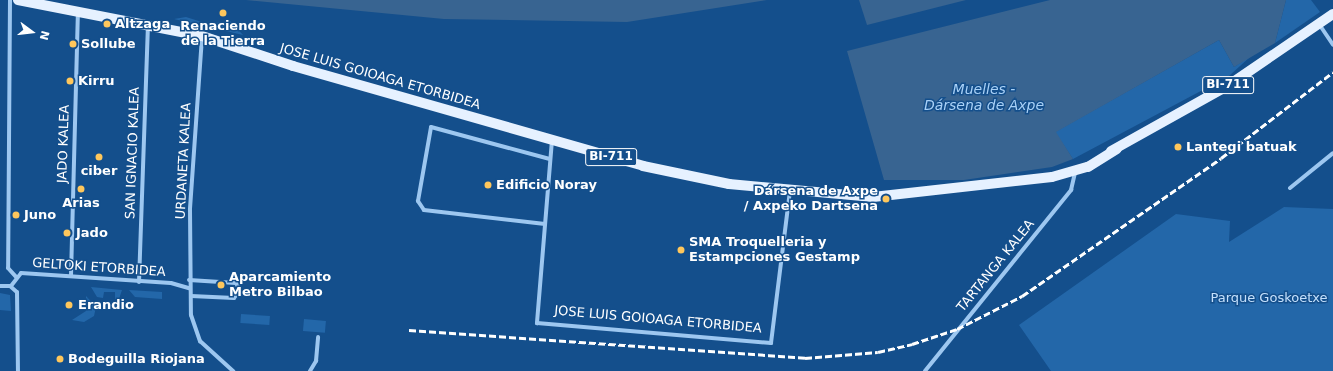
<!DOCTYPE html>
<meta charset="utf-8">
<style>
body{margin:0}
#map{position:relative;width:1333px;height:371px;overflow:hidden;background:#144f8c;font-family:"DejaVu Sans",sans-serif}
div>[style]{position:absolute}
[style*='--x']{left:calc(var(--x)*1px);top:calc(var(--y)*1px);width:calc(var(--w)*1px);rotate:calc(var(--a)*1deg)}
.green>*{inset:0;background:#2367a9;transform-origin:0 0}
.water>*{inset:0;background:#386491}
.minor>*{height:4px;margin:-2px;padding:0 2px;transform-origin:2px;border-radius:2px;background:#9dc7f0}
.primary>*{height:10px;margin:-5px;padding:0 5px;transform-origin:5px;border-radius:5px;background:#e6f1ff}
.rail>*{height:2.5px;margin-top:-1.25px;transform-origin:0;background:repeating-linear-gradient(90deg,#fff 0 7px,transparent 0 10px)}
.dots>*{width:11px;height:11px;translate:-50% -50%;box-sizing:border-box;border:2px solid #144f8c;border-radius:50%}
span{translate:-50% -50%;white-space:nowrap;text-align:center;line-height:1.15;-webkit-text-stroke:3px #144f8c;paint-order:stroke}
.shield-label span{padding:1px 3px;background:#144f8c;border:1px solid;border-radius:3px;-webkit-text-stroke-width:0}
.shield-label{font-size:12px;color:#fff;font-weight:700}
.poi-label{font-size:13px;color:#fff;font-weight:700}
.left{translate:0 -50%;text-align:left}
.right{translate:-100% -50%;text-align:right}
.street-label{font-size:13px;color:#fff}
.park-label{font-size:13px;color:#c4e0fc}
.water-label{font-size:14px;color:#a9d1f7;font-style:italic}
.north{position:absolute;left:12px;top:12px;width:40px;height:40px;-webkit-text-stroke:3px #144f8c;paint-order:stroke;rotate:105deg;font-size:11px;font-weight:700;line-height:16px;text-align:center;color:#fff}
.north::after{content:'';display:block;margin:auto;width:14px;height:18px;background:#fff;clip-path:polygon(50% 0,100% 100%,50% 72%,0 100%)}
</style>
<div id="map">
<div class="green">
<div style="clip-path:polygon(1286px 0,1311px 0,1320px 12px,1275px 43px)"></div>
<div style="clip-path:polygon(186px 17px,208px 24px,230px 21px,243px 35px,174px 19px)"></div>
<div style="clip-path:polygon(1219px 40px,1234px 67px,1251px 56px,1229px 76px,1073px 159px,1055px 132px)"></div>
<div style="clip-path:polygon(1284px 207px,1333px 209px,1333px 371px,1051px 371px,1019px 325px,1176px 214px,1230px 221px,1229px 242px)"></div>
<div style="clip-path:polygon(91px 287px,122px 290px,119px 299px,115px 299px,115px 292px,104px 292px,103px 298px,97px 297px)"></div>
<div style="clip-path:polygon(129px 290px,162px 292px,162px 299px,135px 297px)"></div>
<div style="clip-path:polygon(0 293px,10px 295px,11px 311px,0 310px)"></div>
<div style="clip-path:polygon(86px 296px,96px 307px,94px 316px,84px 322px,72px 320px,86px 311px)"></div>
<div style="left:241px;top:314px;width:29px;height:9px;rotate:4deg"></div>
<div style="left:304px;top:319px;width:22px;height:12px;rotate:5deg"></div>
</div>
<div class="water">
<div style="clip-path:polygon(246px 0,767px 0,627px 22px,444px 19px)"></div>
<div style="clip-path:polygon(859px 0,966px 0,867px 25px)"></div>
<div style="clip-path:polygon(1050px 0,1286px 0,1275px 43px,1234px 67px,1219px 40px,1056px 132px,1073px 159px,1052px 167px,964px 180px,884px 180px,847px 51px)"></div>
</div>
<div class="minor">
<div style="--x:10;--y:0;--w:268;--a:90.4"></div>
<div style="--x:8;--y:268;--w:12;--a:48"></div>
<div style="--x:1319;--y:24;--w:25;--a:56"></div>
<div style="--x:202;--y:37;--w:173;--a:94"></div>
<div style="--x:190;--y:210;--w:105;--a:89.5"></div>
<div style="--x:191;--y:315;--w:28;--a:71"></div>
<div style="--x:200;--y:341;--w:45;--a:42.3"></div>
<div style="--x:552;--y:140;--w:184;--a:94.7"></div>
<div style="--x:537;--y:323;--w:235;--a:4.9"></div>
<div style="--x:771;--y:343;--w:154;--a:-82.9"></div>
<div style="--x:1290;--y:188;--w:55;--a:-39.1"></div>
<div style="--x:545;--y:224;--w:122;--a:-173.4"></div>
<div style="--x:424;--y:210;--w:11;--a:-124"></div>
<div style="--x:418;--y:201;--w:75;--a:-80"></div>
<div style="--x:431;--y:127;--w:123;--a:15.1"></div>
<div style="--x:71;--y:276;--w:263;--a:-88.5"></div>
<div style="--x:189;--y:280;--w:47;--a:3.7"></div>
<div style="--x:236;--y:283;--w:8;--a:60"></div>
<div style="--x:240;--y:290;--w:10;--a:127"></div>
<div style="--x:234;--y:298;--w:43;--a:-177.3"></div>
<div style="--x:139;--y:282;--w:255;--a:-88"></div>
<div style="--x:0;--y:286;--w:11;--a:0"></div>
<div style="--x:11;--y:286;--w:16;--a:-52"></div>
<div style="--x:21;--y:273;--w:150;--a:3.8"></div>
<div style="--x:171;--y:283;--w:19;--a:16"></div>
<div style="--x:10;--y:286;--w:9;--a:41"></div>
<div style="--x:17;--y:292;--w:79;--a:89.3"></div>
<div style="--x:310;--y:371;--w:12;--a:-59"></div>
<div style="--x:316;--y:361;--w:24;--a:-85"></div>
<div style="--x:925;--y:371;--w:233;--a:-51.1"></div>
<div style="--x:1071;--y:190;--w:18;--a:-77"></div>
</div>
<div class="primary">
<div style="--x:18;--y:0;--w:187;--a:11.1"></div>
<div style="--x:202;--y:36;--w:96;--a:18.2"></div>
<div style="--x:293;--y:66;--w:364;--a:15.9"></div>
<div style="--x:643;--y:166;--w:88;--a:11.8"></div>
<div style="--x:729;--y:184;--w:145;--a:5.2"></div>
<div style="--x:873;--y:197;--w:180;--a:-6.4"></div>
<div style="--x:1052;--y:177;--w:37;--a:-16"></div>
<div style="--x:1088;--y:167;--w:34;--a:-32"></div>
<div style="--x:1111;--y:151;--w:135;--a:-29.2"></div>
<div style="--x:1229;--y:85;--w:126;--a:-34.3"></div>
</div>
<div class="rail">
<div style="--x:409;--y:330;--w:397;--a:4"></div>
<div style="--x:805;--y:358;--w:73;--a:-4.7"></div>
<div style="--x:878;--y:352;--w:35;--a:-13"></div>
<div style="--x:912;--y:344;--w:47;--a:-18.4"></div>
<div style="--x:957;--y:329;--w:73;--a:-26.9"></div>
<div style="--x:1022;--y:296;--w:242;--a:-34.7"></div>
<div style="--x:1221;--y:158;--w:141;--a:-37.5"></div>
</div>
<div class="dots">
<div style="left:223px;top:13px;background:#ffc75c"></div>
<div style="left:107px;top:24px;background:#ffc75c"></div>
<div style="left:73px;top:44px;background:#ffc75c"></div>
<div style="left:70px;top:81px;background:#ffc75c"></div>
<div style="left:1178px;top:147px;background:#ffc75c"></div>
<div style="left:99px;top:157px;background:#ffc75c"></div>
<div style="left:488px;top:185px;background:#ffc75c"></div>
<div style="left:81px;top:189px;background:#ffc75c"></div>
<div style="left:886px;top:199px;background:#ffc75c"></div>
<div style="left:16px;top:215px;background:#ffc75c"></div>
<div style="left:67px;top:233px;background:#ffc75c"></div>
<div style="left:681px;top:250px;background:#ffc75c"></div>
<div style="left:221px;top:285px;background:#ffc75c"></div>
<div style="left:69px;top:305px;background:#ffc75c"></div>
<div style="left:60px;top:359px;background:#ffc75c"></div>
</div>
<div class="shield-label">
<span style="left:1228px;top:85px">BI-711</span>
<span style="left:611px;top:157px">BI-711</span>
</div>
<div class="poi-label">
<span class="left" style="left:115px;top:24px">Altzaga</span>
<span style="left:223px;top:34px">Renaciendo<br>de la Tierra</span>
<span class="left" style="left:81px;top:44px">Sollube</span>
<span class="left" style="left:78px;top:81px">Kirru</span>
<span class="left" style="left:1186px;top:147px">Lantegi batuak</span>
<span style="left:99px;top:171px">ciber</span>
<span class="left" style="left:496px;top:185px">Edificio Noray</span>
<span class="right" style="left:878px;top:199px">Dársena de Axpe<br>/ Axpeko Dartsena</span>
<span style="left:81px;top:203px">Arias</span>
<span class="left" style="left:24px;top:215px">Juno</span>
<span class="left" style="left:76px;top:233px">Jado</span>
<span class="left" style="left:689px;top:250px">SMA Troquelleria y<br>Estampciones Gestamp</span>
<span class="left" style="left:229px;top:285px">Aparcamiento<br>Metro Bilbao</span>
<span class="left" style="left:78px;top:305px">Erandio</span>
<span class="left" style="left:68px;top:359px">Bodeguilla Riojana</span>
</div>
<div class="street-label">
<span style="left:380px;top:77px;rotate:16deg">JOSE LUIS GOIOAGA ETORBIDEA</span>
<span style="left:64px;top:144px;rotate:-88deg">JADO KALEA</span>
<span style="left:133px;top:153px;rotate:-88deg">SAN IGNACIO KALEA</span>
<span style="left:184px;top:161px;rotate:-87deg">URDANETA KALEA</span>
<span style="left:996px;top:266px;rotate:-51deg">TARTANGA KALEA</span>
<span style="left:99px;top:268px;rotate:4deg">GELTOKI ETORBIDEA</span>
<span style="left:658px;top:320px;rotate:5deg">JOSE LUIS GOIOAGA ETORBIDEA</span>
</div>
<div class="park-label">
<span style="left:1269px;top:298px">Parque Goskoetxe</span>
</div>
<div class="water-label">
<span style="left:984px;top:97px">Muelles -<br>Dársena de Axpe</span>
</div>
<div class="north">N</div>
</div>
